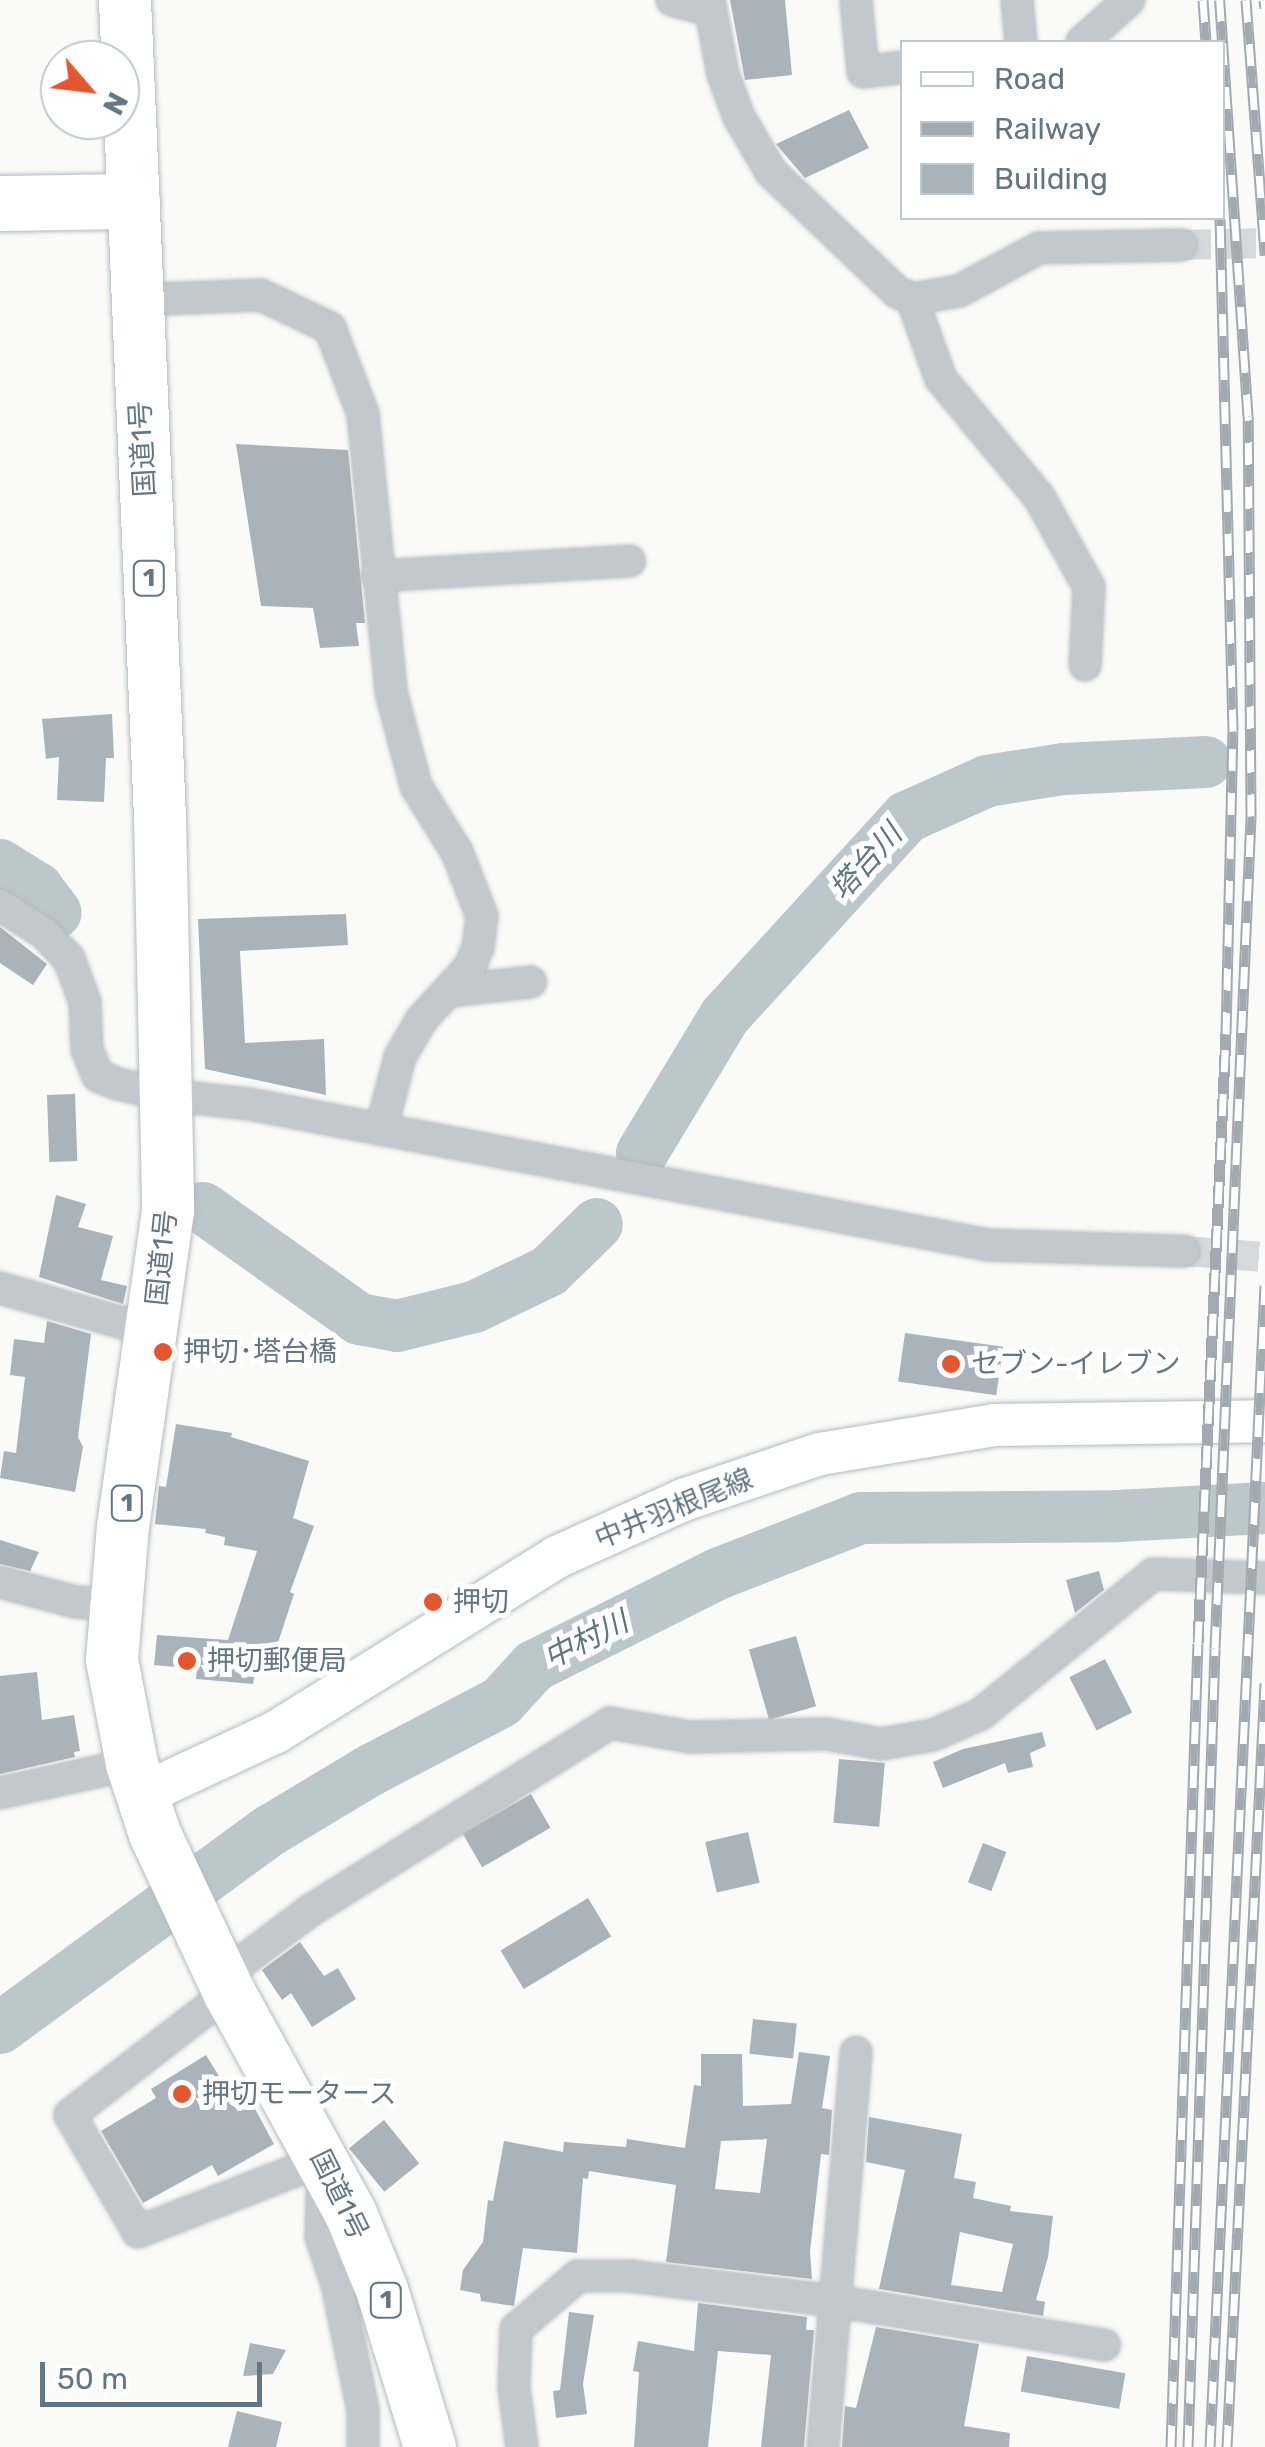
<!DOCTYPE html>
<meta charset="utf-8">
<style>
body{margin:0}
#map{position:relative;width:1265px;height:2447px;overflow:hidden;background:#fafaf8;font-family:Rubik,"Noto Sans JP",sans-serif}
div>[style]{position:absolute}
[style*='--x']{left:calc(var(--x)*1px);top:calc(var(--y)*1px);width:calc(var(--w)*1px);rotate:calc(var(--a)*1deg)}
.river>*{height:52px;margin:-26px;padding:0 26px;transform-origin:26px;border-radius:26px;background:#bbc7cb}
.building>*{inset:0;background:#aab3b9;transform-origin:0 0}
.minor-tunnel>*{height:30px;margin-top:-15px;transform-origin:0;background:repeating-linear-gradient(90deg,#d5d9db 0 30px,transparent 0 45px)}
.roads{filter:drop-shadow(0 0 2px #b3babf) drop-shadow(0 0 2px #b3babf)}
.minor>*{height:30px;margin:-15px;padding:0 15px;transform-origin:15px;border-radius:15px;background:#c3c8cc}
.secondary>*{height:42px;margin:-21px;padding:0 21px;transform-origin:21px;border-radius:21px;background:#fff}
.trunk>*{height:52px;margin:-26px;padding:0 26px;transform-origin:26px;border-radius:26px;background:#fff}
.motorway>*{height:55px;margin:-27.5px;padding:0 27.5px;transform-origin:27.5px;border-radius:27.5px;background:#fff}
.rail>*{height:11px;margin-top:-5.5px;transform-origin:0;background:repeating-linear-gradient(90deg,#fff 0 22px,#a2aab0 0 44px);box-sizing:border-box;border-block:2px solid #a2aab0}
.dots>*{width:28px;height:28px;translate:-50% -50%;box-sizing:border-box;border:5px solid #fff;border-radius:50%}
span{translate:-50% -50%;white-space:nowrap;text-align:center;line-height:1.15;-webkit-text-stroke:10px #fff;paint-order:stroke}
.shield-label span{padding:2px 8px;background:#fff;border:2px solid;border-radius:8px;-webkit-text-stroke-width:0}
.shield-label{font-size:25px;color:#657683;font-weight:700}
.street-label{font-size:28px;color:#657683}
.poi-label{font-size:28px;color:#657683}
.left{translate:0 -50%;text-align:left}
.water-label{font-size:30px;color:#60757c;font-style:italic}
.legend{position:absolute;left:900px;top:40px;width:325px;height:180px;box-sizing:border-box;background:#fff;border:2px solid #c1c8cd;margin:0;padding:12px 18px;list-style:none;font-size:30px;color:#657683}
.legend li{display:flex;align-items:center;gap:20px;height:50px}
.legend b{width:50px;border:2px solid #c1c8cd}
.north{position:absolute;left:40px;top:40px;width:100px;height:100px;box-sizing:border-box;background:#fff;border:2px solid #c1c8cd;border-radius:50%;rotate:118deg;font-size:28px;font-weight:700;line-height:40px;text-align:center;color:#657683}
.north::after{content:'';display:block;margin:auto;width:35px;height:45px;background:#e4572e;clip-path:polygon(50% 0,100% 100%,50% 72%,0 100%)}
.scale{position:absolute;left:40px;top:2362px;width:222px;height:45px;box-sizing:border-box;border:5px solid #657683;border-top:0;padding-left:12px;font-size:30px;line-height:35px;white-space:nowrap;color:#657683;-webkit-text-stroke:8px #fff;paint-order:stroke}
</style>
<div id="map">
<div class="river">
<div style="--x:0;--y:865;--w:44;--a:31.9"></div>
<div style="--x:37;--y:888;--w:31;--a:53"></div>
<div style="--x:642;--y:1153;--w:160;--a:-58.8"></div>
<div style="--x:725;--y:1016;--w:270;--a:-47.6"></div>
<div style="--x:907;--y:817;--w:88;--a:-24.2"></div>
<div style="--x:987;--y:781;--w:78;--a:-8.9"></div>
<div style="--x:1064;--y:769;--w:142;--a:-2.8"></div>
<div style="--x:203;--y:1208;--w:191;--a:35.4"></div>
<div style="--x:359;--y:1319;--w:39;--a:10"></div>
<div style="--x:397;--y:1326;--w:79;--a:-13.9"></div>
<div style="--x:474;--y:1307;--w:83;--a:-25.6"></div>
<div style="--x:549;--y:1271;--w:67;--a:-44.4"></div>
<div style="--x:0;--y:2028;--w:336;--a:-36.2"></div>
<div style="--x:271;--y:1830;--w:117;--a:-31"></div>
<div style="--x:371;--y:1770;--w:147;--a:-27.6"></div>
<div style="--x:501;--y:1702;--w:49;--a:-47.5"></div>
<div style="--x:534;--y:1666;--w:208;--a:-26.6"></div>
<div style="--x:720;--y:1573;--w:151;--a:-21.3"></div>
<div style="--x:861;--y:1518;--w:257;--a:-0.4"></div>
<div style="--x:1118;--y:1516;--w:147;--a:-3.1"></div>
</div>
<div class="building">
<div style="clip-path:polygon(730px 0,785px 0,792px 75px,745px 80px)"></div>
<div style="clip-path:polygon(849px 110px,869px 148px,805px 178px,776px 144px)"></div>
<div style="clip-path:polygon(236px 444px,348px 450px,365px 623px,356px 623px,359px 646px,320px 648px,313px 608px,261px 606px)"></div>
<div style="clip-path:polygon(112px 714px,114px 758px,106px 758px,104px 802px,57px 800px,59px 757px,46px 759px,42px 719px)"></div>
<div style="clip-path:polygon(346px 914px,348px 945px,240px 951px,245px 1043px,324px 1039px,326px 1095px,205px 1069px,198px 919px)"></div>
<div style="clip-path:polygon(0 927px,47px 964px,33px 985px,0 963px)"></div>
<div style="left:75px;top:1094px;width:67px;height:28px;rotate:88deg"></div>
<div style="clip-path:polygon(56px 1195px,86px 1204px,78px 1227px,113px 1236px,101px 1280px,127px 1286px,123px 1304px,39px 1277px)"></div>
<div style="clip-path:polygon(47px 1321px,91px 1334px,78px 1437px,83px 1447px,75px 1492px,0 1478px,4px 1451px,16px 1453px,25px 1377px,10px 1375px,14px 1339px,44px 1343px)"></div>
<div style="left:905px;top:1333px;width:99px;height:49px;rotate:8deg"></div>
<div style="clip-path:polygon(176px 1424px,232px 1433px,231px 1437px,309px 1461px,293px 1518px,314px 1526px,290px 1592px,294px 1594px,270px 1667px,257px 1663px,253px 1684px,196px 1679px,197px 1669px,154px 1665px,157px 1635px,228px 1640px,257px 1551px,224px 1545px,225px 1537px,205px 1533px,206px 1529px,155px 1524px,159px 1486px,166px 1487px)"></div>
<div style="clip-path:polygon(0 1540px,39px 1552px,30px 1571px,0 1564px)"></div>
<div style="clip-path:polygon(1099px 1571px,1104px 1590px,1075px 1613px,1066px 1580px)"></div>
<div style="left:796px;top:1636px;width:73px;height:49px;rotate:74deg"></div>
<div style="left:1105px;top:1659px;width:60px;height:40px;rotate:63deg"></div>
<div style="clip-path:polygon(37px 1672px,42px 1720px,74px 1715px,80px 1751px,74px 1752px,75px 1757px,0 1774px,0 1676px)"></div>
<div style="clip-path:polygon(1042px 1732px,1046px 1746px,1030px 1753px,1033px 1767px,1008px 1773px,1005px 1763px,943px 1788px,933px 1762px,963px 1749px)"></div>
<div style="left:839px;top:1759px;width:46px;height:64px;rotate:5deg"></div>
<div style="left:531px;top:1794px;width:39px;height:79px;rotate:60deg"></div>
<div style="left:748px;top:1832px;width:52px;height:44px;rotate:77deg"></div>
<div style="left:983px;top:1843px;width:25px;height:42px;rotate:21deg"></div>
<div style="left:588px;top:1898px;width:45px;height:102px;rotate:59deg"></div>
<div style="clip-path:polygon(300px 1942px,324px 1976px,338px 1968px,356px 1999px,312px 2027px,291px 1993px,282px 2000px,262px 1970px)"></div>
<div style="left:753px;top:2019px;width:44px;height:35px;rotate:6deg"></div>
<div style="clip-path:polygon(evenodd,799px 2052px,830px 2056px,822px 2108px,832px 2110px,829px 2155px,821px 2154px,810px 2252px,812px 2279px,666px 2262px,676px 2185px,589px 2171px,588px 2179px,583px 2178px,577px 2253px,523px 2248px,514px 2306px,481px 2301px,480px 2294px,460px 2290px,463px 2270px,483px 2242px,488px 2200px,493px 2201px,504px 2141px,563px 2152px,564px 2142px,626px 2147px,627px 2139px,685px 2148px,694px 2085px,701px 2086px,701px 2054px,742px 2054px,743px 2106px,791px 2104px,799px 2052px,767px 2139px,760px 2193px,715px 2189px,721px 2141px,767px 2139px)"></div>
<div style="clip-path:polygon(206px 2055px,234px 2101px,247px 2094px,274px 2144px,218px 2176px,212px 2165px,143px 2203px,101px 2131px,156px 2098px,151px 2089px)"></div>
<div style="clip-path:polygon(evenodd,869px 2117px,962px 2134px,954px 2178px,976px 2182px,973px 2198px,1011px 2206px,1010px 2211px,1053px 2216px,1048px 2257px,1036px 2300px,1045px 2302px,1043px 2316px,879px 2289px,905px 2170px,866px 2162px,869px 2117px,960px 2232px,1013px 2244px,1002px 2292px,951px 2285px,960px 2232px)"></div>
<div style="left:384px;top:2120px;width:56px;height:45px;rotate:51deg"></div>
<div style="clip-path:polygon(698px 2303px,807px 2317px,806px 2330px,814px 2330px,804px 2447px,761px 2447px,771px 2355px,718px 2351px,708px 2447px,634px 2447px,639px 2372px,633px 2371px,638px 2341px,694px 2351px)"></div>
<div style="clip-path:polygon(569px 2312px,594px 2315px,583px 2384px,587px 2414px,556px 2418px,553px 2391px,560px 2390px)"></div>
<div style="clip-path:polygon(876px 2327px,979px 2344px,964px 2426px,1010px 2433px,1009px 2447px,842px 2447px,845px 2406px,856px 2408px)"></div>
<div style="clip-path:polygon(250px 2343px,286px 2350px,273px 2374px,243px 2376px)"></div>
<div style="left:1027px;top:2356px;width:100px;height:36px;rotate:10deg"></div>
<div style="clip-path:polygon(237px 2411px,282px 2422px,276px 2447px,228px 2447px)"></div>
</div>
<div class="minor-tunnel">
<div style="--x:1181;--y:245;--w:84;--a:-1.4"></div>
<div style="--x:1184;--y:1251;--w:81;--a:4.2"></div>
</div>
<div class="roads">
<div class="minor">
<div style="--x:672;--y:0;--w:38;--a:15"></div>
<div style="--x:709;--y:0;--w:75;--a:79.3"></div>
<div style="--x:723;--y:74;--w:46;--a:69.6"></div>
<div style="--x:739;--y:117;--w:64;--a:59.8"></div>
<div style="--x:771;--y:172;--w:174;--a:43.6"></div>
<div style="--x:897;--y:292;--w:17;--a:25"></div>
<div style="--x:912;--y:299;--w:48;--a:-9.7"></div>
<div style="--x:959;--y:291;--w:91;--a:-28.3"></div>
<div style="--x:1039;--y:248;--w:142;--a:-1.2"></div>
<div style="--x:856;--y:0;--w:72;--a:84.4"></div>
<div style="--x:863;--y:72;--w:39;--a:-7"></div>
<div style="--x:1017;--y:0;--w:42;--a:84.6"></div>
<div style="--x:1082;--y:42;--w:63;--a:-41.8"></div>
<div style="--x:912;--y:299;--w:85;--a:70.1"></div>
<div style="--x:941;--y:379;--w:153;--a:50.3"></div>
<div style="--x:1039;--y:497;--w:103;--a:60.9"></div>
<div style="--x:1089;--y:587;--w:78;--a:92.9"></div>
<div style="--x:136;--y:300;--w:125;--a:-2.3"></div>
<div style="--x:261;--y:295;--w:76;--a:25.6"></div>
<div style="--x:330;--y:328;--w:92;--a:69"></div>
<div style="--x:363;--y:414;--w:279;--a:84.2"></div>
<div style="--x:391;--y:692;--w:97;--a:75.1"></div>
<div style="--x:416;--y:786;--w:78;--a:58.2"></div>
<div style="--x:457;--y:852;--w:69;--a:68.7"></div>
<div style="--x:482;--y:916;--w:31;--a:97"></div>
<div style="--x:478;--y:947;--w:22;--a:112"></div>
<div style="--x:470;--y:967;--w:71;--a:132.7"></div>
<div style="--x:422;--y:1019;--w:44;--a:120.1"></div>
<div style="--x:400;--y:1057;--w:75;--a:104.6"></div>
<div style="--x:377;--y:576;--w:253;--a:-3.4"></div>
<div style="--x:0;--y:905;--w:52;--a:32.5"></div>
<div style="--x:44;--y:933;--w:36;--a:46"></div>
<div style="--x:69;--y:959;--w:46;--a:69.6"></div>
<div style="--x:85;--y:1002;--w:47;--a:87.6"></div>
<div style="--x:87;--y:1049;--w:29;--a:68"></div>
<div style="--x:98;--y:1076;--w:22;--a:22"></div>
<div style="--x:118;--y:1084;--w:49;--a:12.9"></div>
<div style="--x:166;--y:1095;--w:83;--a:6.2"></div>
<div style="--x:249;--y:1104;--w:752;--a:10.8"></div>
<div style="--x:988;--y:1245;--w:196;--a:1.8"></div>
<div style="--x:450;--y:991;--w:81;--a:-6.4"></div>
<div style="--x:0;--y:1288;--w:160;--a:15.9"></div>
<div style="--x:0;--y:1582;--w:78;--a:14.9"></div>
<div style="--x:75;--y:1602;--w:39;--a:4"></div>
<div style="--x:0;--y:1793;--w:135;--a:-12.4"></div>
<div style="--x:223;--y:1976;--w:110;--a:-36.9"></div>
<div style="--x:311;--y:1910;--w:353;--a:-32"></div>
<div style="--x:610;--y:1723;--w:81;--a:9.9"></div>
<div style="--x:690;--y:1737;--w:136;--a:-1.3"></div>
<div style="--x:826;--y:1734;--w:56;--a:10.3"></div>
<div style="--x:881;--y:1744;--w:53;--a:-9.8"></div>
<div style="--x:933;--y:1735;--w:52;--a:-23.6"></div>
<div style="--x:981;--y:1714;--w:222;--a:-39.1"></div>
<div style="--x:1153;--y:1574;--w:112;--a:2"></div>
<div style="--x:229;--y:1992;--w:201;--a:142.3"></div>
<div style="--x:70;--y:2115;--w:135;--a:59.8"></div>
<div style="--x:138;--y:2232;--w:199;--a:-21.3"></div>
<div style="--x:323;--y:2160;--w:77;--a:91.5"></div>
<div style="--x:321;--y:2237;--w:50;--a:71.2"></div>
<div style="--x:337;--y:2284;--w:128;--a:78.3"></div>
<div style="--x:363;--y:2409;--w:38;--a:90"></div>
<div style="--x:522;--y:2447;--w:60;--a:-97.7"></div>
<div style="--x:514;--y:2388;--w:59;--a:-88.1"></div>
<div style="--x:516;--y:2329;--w:82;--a:-40.5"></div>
<div style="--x:578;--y:2276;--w:51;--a:0"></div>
<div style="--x:629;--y:2276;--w:208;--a:6.9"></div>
<div style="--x:835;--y:2301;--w:273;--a:9.3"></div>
<div style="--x:823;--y:2447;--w:396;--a:-85.2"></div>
</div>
<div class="secondary">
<div style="--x:143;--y:1794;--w:147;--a:-25"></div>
<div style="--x:276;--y:1732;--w:331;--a:-31.9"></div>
<div style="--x:557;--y:1557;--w:138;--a:-24.3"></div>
<div style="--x:683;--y:1500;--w:145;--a:-18.6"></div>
<div style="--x:820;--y:1454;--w:177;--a:-9.4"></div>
<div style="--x:995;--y:1425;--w:270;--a:-0.8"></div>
</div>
<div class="trunk">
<div style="--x:125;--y:0;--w:818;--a:87.55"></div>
<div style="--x:160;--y:817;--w:394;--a:88.8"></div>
<div style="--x:168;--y:1211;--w:318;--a:98.1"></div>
<div style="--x:123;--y:1526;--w:134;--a:94.7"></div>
<div style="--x:112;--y:1660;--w:106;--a:79.1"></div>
<div style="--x:132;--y:1764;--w:74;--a:71.8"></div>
<div style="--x:155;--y:1834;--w:174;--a:64.9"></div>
<div style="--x:229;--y:1992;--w:253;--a:61.2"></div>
<div style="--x:351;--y:2214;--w:82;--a:67.8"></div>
<div style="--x:382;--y:2290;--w:164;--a:73"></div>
</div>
<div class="motorway">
<div style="--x:0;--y:203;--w:132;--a:-0.9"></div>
</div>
</div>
<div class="rail">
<div style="--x:1203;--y:0;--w:42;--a:85.9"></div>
<div style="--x:1246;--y:0;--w:256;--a:85.7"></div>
<div style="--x:1264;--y:0;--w:8;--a:83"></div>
<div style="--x:1171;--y:2447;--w:804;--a:-88.08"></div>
<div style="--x:1198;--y:1643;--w:610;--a:-87.37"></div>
<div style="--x:1226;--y:1034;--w:303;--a:-88.7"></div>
<div style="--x:1233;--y:731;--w:513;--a:-91.45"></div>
<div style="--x:1188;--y:2447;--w:799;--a:-88.06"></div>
<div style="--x:1215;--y:1648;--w:833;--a:-87.52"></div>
<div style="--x:1251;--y:816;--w:400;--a:-90.4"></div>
<div style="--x:1248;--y:416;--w:417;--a:-93.9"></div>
<div style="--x:1210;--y:2447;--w:1163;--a:-87.29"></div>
<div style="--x:1227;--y:2447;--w:765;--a:-87.15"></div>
</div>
<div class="dots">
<div style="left:163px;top:1352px;background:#e4572e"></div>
<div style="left:951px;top:1364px;background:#e4572e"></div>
<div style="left:433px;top:1602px;background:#e4572e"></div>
<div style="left:187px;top:1661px;background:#e4572e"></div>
<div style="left:182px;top:2094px;background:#e4572e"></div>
</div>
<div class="shield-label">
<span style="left:149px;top:578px">1</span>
<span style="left:127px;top:1503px">1</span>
<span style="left:386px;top:2300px">1</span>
</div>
<div class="street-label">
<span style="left:143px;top:449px;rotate:-93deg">国道1号</span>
<span style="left:162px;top:1258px;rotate:-84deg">国道1号</span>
<span style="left:674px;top:1509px;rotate:-22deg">中井羽根尾線</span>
<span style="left:339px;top:2195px;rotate:64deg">国道1号</span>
</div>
<div class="poi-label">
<span class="left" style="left:183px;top:1352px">押切･塔台橋</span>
<span class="left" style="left:971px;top:1364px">セブン-イレブン</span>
<span class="left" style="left:453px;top:1602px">押切</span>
<span class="left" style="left:207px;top:1661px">押切郵便局</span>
<span class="left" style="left:202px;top:2094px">押切モータース</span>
</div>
<div class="water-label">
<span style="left:866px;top:862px;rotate:-48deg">塔台川</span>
<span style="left:586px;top:1640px;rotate:-27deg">中村川</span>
</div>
<ul class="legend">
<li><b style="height:12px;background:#fff"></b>Road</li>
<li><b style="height:12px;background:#a2aab0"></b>Railway</li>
<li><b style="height:28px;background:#aab3b9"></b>Building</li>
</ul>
<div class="north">N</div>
<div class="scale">50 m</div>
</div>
